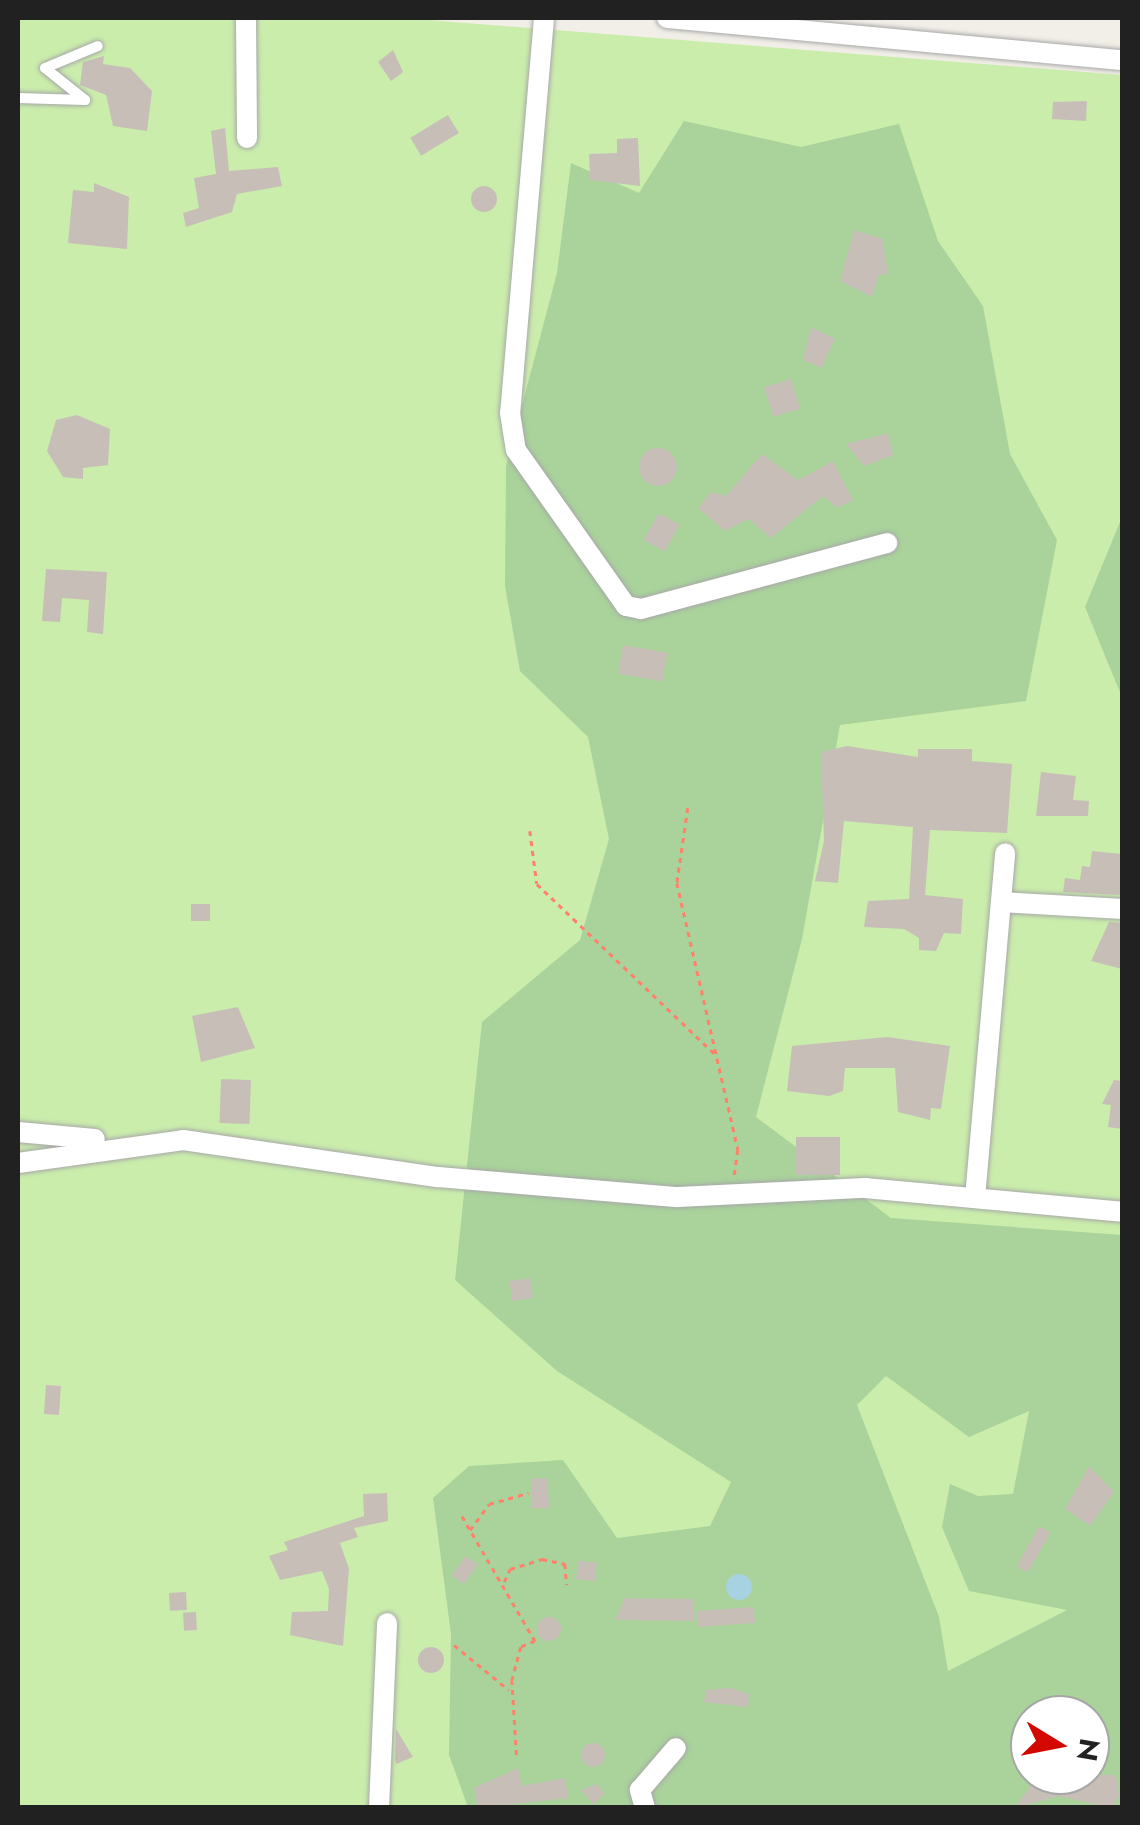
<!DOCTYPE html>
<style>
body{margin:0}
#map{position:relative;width:1140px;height:1825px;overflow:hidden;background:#f2efe8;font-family:Jost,sans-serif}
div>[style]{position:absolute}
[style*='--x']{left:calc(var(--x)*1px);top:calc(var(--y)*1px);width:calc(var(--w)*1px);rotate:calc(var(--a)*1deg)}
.grass>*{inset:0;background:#caedac}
.forest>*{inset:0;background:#a9d39b}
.water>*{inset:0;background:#a7d2e1}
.round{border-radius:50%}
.building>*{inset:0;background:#c7beb7;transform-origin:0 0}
.path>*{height:2.5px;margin-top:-1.25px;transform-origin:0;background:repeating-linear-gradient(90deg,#ff816c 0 5px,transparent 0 10px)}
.roads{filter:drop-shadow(0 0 2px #a8a8a8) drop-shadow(0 0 2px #a8a8a8)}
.lane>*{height:10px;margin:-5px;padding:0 5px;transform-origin:5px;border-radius:5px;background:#fff}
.street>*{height:20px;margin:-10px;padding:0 10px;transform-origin:10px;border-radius:10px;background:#fff}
span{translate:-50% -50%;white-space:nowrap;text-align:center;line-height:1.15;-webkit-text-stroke:10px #fff;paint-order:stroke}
.frame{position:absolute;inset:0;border:20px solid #212121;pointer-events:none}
.north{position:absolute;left:1010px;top:1695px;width:100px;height:100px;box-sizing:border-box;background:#fff;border:2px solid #a6a6a6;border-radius:50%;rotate:100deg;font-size:28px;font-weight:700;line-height:40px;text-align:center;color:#212121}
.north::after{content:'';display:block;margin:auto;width:35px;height:45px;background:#d30800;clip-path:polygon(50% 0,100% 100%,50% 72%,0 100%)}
</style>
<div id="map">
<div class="grass">
<div style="clip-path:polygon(evenodd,18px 18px,403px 18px,1122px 75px,1122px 1807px,18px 1807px,18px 18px,1030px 1715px,1090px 1715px,1090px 1775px,1030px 1775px,1030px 1715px)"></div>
</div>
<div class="forest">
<div style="clip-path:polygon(evenodd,684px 121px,801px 147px,899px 124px,938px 241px,983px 306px,1010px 454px,1057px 540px,1026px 701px,840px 725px,802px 939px,756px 1117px,891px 1218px,1122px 1235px,1122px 1807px,468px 1807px,449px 1755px,451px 1634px,433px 1498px,469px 1466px,563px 1460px,617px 1538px,710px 1526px,731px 1482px,557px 1371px,455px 1280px,482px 1022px,580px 940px,609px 839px,588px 737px,520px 671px,505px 586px,506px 466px,557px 273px,571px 163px,639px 193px,684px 121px,886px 1376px,969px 1437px,1029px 1411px,1013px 1494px,978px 1496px,950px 1484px,942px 1527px,969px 1591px,1067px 1610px,948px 1671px,939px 1617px,857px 1405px,886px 1376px,684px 121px,1030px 1715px,1090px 1715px,1090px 1775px,1030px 1775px,1030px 1715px)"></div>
<div style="clip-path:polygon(1122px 517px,1122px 697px,1085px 607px)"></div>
</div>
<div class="water">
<div class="round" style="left:726px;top:1574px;width:26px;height:26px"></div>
</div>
<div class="building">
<div style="clip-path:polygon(393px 50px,403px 72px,391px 81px,378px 62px)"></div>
<div style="clip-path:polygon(104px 56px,103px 64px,130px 68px,152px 91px,147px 131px,113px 126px,106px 95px,80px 85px,83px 62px)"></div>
<div style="clip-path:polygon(1087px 101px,1086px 121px,1052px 119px,1053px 102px)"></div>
<div style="left:448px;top:115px;width:21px;height:44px;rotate:59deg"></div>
<div style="clip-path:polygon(225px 128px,229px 171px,278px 167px,282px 186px,237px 194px,232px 212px,186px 227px,183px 213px,199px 208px,194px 178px,216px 174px,211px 131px)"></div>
<div style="clip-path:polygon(638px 138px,640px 186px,590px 180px,589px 154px,617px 153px,617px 139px)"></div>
<div style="clip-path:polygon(94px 183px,129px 197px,127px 249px,68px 243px,73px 190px,94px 192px)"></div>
<div class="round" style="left:471px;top:186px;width:26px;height:26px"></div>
<div style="clip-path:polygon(854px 230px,883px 239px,888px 275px,879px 274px,872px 297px,840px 281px)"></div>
<div style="clip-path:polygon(811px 327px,835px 339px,821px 368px,803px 360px)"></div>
<div style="left:791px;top:379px;width:31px;height:28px;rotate:73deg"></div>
<div style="clip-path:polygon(77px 415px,110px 429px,108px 465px,83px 468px,83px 479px,63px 477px,47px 451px,56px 420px)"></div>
<div style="clip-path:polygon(888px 433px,893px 455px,864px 466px,846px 444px)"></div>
<div class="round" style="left:639px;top:448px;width:38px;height:38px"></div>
<div style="clip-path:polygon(762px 454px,798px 480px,833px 461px,853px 500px,837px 508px,823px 496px,771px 538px,749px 519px,725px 531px,698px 508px,711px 492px,726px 496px)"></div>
<div style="left:659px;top:513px;width:24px;height:31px;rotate:30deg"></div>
<div style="clip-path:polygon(46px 569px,107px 572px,103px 634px,87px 632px,89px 600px,62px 598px,60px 622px,42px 621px)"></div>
<div style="left:623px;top:645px;width:45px;height:29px;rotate:10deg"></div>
<div style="clip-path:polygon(847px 746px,918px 757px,918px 749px,972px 749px,972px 761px,1012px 764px,1007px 833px,930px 830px,925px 895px,963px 899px,961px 934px,944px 933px,936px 951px,919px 950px,919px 938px,904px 929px,864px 927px,868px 901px,909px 899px,913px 827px,844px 821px,838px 883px,815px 881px,824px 841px,821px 752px)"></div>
<div style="clip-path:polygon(1041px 772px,1076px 776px,1073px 800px,1089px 801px,1088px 816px,1036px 816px)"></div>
<div style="clip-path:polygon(1092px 851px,1122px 854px,1122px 895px,1063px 892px,1065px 878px,1080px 880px,1082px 866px,1090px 867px)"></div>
<div style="left:191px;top:904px;width:19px;height:17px"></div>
<div style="clip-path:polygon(1109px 922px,1122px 923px,1122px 969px,1091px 961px)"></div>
<div style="clip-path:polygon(238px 1007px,255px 1048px,201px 1062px,192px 1016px)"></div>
<div style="clip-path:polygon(887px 1037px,950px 1046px,941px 1109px,931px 1108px,930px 1120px,898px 1112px,895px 1068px,845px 1068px,843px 1091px,829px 1096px,787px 1091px,792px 1046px)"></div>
<div style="left:221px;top:1079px;width:30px;height:44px;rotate:2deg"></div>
<div style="clip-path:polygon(1114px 1080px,1122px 1081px,1122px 1129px,1108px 1127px,1111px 1105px,1102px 1104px)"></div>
<div style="left:796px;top:1137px;width:44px;height:38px"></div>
<div style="left:530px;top:1278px;width:20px;height:21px;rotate:81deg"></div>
<div style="left:46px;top:1385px;width:15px;height:29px;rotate:4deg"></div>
<div style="clip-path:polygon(1089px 1466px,1114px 1492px,1090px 1526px,1065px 1509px)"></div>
<div style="left:548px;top:1478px;width:30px;height:17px;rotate:88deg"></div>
<div style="clip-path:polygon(387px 1493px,388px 1521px,354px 1528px,358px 1537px,340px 1543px,349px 1569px,343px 1646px,290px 1635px,292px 1612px,328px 1611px,329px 1589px,322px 1571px,280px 1580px,269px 1556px,288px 1550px,284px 1542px,364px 1516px,363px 1494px)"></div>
<div style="left:1039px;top:1526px;width:13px;height:46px;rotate:29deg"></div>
<div style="left:466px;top:1556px;width:15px;height:24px;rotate:37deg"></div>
<div style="left:578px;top:1561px;width:19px;height:18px;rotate:6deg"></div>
<div style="left:186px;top:1592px;width:18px;height:17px;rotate:87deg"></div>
<div style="clip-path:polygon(625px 1598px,693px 1599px,694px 1621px,615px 1620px)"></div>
<div style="left:754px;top:1607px;width:16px;height:58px;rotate:86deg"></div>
<div style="left:196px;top:1612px;width:18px;height:13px;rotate:87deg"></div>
<div class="round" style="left:537px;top:1617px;width:24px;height:24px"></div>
<div class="round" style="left:418px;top:1647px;width:26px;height:26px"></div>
<div style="clip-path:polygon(731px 1688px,749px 1694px,748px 1707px,704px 1702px,706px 1690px)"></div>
<div style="clip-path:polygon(396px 1729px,413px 1757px,396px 1764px,395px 1759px)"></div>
<div class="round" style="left:581px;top:1743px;width:24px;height:24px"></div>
<div style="clip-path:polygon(518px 1768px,522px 1786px,565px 1778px,568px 1798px,478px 1808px,474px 1788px)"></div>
<div style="clip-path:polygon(1039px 1775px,1116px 1775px,1119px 1796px,1112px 1808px,1059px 1796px,1014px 1808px)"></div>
<div style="clip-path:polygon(596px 1784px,604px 1793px,594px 1805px,581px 1790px)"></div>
</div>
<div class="path">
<div style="--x:688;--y:808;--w:76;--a:98.3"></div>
<div style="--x:677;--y:883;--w:274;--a:77.1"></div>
<div style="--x:738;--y:1150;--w:27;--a:98"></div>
<div style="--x:530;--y:831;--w:53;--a:82.5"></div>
<div style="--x:537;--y:884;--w:246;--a:43.7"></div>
<div style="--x:462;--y:1516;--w:145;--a:59.7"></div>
<div style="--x:535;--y:1641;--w:15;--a:157"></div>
<div style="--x:521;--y:1647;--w:34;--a:105"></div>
<div style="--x:512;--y:1680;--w:79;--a:86.4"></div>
<div style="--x:470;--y:1530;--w:32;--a:-54"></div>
<div style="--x:489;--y:1504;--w:41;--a:-15.8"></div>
<div style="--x:504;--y:1582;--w:14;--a:-65"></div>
<div style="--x:510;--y:1569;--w:34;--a:-17"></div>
<div style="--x:542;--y:1559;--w:24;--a:12"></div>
<div style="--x:565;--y:1564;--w:21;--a:85"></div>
<div style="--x:454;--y:1645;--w:71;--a:39.3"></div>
</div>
<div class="roads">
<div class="lane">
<div style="--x:18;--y:98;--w:67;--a:1.7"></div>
<div style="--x:85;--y:100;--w:51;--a:-141.3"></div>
<div style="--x:45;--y:68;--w:57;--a:-22.5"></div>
</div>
<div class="street">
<div style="--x:246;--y:18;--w:120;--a:89.5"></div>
<div style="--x:544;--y:18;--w:396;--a:94.9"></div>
<div style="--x:510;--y:413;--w:37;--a:81"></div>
<div style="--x:516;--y:450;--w:191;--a:54.8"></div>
<div style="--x:626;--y:606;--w:15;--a:11"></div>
<div style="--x:641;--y:609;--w:255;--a:-15"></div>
<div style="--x:667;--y:18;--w:457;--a:5.3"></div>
<div style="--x:1001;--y:902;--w:121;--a:3.3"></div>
<div style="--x:18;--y:1132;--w:77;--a:5.2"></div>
<div style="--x:18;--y:1163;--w:167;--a:-7.9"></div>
<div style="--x:183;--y:1140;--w:258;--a:8.3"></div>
<div style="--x:438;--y:1177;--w:241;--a:4.8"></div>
<div style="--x:678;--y:1197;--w:187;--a:-2.8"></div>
<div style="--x:865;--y:1188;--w:258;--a:5.3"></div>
<div style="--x:975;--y:1198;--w:346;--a:-85"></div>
<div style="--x:379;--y:1808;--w:185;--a:-87.5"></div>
<div style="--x:645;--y:1808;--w:19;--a:-106"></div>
<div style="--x:640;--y:1790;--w:55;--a:-49.4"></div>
</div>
</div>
<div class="frame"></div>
<div class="north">N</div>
</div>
